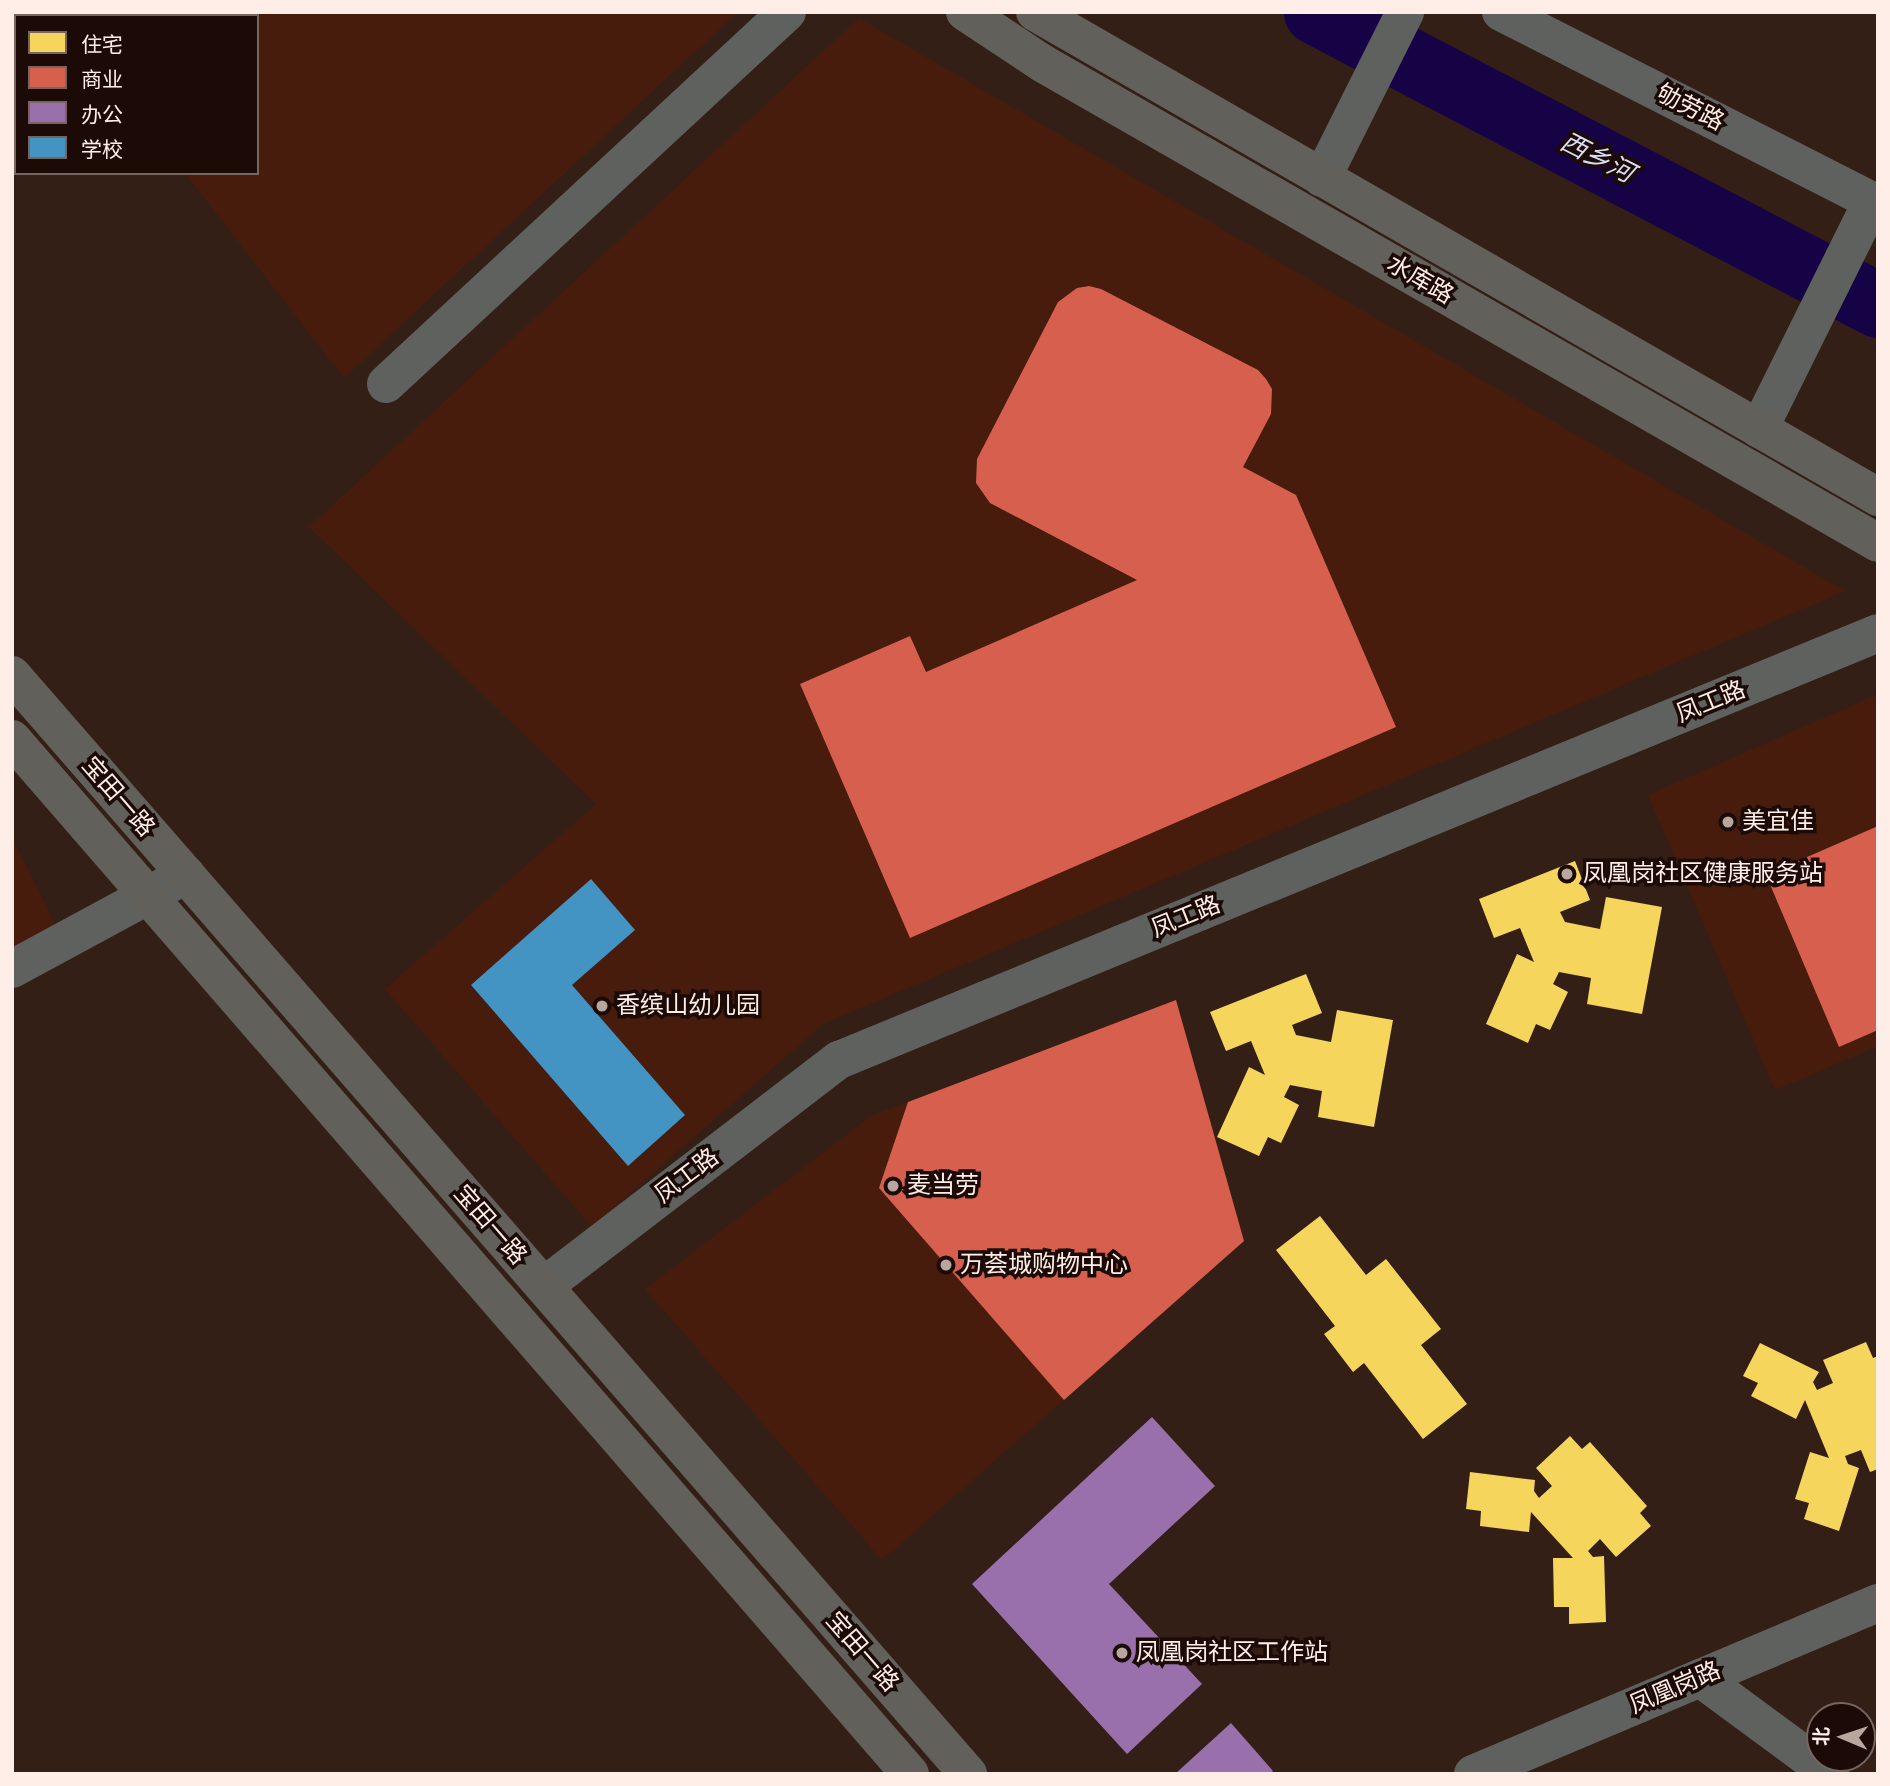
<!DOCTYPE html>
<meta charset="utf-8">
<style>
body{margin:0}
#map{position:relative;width:1890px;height:1786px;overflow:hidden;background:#341f17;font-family:"Work Sans","Noto Sans SC",sans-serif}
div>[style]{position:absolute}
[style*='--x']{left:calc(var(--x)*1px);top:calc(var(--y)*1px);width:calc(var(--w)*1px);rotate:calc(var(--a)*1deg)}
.built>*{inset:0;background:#471c0c}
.homes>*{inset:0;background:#f6d55c}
.shops>*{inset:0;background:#d6604d}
.offices>*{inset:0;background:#9970ab}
.schools>*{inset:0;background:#4393c3}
.river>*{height:65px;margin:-32.5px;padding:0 32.5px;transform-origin:32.5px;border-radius:32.5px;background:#160346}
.minor>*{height:38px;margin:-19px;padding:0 19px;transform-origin:19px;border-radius:19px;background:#5e615e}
.major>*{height:38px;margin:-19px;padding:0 19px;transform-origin:19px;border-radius:19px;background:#62605a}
.dots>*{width:19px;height:19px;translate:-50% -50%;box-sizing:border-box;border:4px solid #1b0a05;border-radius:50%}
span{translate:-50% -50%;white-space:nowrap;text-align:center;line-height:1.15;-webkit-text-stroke:7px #1b0a05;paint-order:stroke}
.street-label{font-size:24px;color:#ffeee8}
.poi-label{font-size:24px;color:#ffeee8}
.left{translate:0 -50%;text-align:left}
.water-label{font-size:26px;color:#daddf7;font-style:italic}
.frame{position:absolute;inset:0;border:14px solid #ffeee8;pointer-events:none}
.legend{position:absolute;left:14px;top:14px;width:245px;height:161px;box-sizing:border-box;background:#1b0a05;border:2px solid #766560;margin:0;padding:9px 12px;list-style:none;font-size:21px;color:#ffeee8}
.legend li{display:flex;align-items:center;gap:14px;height:35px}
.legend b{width:35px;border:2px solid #766560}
.north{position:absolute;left:1806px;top:1702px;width:70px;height:70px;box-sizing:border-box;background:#1b0a05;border:2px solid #766560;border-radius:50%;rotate:272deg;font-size:19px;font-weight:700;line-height:28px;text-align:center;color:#ffeee8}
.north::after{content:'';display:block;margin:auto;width:24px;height:32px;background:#b8a69f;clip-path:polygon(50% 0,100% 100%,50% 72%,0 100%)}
</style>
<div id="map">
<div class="built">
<div style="clip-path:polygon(12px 12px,738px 12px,344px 378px,185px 173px,257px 173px,257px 16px,16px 16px,16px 36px,12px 37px)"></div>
<div style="clip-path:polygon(859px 18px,1845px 591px,823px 1024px,592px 1227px,385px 989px,596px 804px,309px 527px)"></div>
<div style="clip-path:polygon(1878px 694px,1878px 1046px,1775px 1090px,1648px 795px)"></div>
<div style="clip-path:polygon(12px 837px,68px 950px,12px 973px)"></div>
<div style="clip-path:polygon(1176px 1000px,1244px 1241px,882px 1560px,645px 1289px,871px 1116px)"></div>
</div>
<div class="homes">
<div style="clip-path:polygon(1575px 861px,1590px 900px,1560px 912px,1565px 922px,1600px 929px,1606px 897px,1662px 907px,1642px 1014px,1587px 1004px,1591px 978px,1559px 972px,1553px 984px,1568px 992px,1550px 1030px,1536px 1024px,1528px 1043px,1486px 1024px,1517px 954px,1534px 962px,1520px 928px,1494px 938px,1479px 899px)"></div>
<div style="clip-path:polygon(1306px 974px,1322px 1013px,1292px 1025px,1296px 1035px,1331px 1042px,1337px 1010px,1393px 1020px,1374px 1127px,1318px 1117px,1322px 1091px,1290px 1085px,1284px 1097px,1299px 1105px,1281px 1143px,1268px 1137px,1259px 1156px,1217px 1137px,1249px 1067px,1265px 1075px,1251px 1041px,1226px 1051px,1210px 1012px)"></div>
<div style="clip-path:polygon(1320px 1216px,1366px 1275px,1386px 1259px,1441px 1329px,1421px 1345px,1467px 1404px,1423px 1439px,1364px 1363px,1353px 1372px,1324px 1334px,1335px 1326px,1276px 1250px)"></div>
<div style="clip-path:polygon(1866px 1342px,1873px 1358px,1878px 1356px,1878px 1469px,1870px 1472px,1861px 1450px,1845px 1456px,1848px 1464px,1859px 1468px,1839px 1531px,1804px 1519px,1809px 1503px,1795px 1499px,1810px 1452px,1829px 1458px,1805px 1400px,1796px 1419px,1751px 1396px,1758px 1383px,1743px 1376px,1760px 1343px,1819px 1372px,1813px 1382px,1817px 1390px,1833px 1383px,1823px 1360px)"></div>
<div style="clip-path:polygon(1570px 1436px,1582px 1449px,1590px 1442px,1647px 1506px,1640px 1513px,1651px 1526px,1616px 1557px,1600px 1539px,1588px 1551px,1593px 1557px,1604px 1556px,1606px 1622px,1569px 1624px,1569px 1607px,1554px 1607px,1553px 1558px,1573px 1558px,1531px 1512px,1529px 1532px,1480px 1526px,1481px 1511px,1466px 1509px,1470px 1472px,1535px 1480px,1534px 1491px,1539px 1498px,1552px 1486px,1536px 1468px)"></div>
</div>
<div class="shops">
<div style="clip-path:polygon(1089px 286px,1101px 289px,1258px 370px,1266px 379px,1272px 389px,1271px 414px,1243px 467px,1296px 495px,1396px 727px,910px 938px,800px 684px,910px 636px,926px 672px,1137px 580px,990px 503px,976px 483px,977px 459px,1058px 302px,1077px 288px)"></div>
<div style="clip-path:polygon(1878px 826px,1878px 1030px,1839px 1047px,1766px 875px)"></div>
<div style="clip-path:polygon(1176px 1000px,1244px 1241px,1064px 1400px,879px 1188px,908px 1102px)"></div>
</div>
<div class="offices">
<div style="clip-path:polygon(1152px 1417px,1215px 1486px,1109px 1584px,1202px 1684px,1127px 1754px,972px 1584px)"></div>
<div style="clip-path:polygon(1231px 1723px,1273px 1771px,1270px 1774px,1175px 1774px)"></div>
</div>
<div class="schools">
<div style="clip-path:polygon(591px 879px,635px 930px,572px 985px,685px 1115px,628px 1166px,471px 985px)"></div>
</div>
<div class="river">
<div style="--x:1316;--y:12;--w:634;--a:27.54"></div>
</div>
<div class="minor">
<div style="--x:1501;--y:12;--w:423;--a:27"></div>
<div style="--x:1322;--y:178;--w:186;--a:-63.4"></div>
<div style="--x:386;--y:384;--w:547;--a:-42.85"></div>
<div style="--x:1759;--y:429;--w:254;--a:-63.6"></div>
<div style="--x:12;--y:969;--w:198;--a:-28.4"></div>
<div style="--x:544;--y:1286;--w:372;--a:-37.5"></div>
<div style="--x:839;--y:1060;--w:1123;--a:-22.34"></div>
<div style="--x:1700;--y:1678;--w:162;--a:36.4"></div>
<div style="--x:1473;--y:1774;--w:440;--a:-22.9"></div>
</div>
<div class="major">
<div style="--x:965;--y:12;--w:92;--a:33.5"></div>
<div style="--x:1042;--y:63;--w:964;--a:29.86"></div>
<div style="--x:1035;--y:12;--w:973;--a:29.91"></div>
<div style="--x:12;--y:675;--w:1457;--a:48.98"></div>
<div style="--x:12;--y:739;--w:1370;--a:49.05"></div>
</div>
<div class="dots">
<div style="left:1728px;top:822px;background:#b8a69f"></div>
<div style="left:1567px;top:874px;background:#b8a69f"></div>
<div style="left:602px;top:1006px;background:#b8a69f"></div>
<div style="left:893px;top:1186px;background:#b8a69f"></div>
<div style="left:946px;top:1265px;background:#b8a69f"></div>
<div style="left:1122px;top:1653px;background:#b8a69f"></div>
</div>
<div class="street-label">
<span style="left:1690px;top:108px;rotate:27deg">劬劳路</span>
<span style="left:1420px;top:280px;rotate:30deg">水库路</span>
<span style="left:1711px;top:702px;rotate:-22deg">凤工路</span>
<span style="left:118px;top:797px;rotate:49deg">宝田一路</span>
<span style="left:1186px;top:917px;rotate:-22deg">凤工路</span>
<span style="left:687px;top:1176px;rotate:-37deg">凤工路</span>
<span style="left:490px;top:1225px;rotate:49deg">宝田一路</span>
<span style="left:862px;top:1652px;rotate:49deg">宝田一路</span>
<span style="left:1675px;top:1688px;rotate:-23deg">凤凰岗路</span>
</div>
<div class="poi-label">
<span class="left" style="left:1742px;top:822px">美宜佳</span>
<span class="left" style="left:1583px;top:874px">凤凰岗社区健康服务站</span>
<span class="left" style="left:616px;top:1006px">香缤山幼儿园</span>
<span class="left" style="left:907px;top:1186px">麦当劳</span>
<span class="left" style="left:960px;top:1265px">万荟城购物中心</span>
<span class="left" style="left:1136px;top:1653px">凤凰岗社区工作站</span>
</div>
<div class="water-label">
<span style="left:1597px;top:158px;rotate:27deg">西乡河</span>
</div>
<div class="frame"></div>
<ul class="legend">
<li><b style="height:19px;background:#f6d55c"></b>住宅</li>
<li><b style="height:19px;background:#d6604d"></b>商业</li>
<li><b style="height:19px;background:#9970ab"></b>办公</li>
<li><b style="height:19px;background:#4393c3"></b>学校</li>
</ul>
<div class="north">北</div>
</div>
